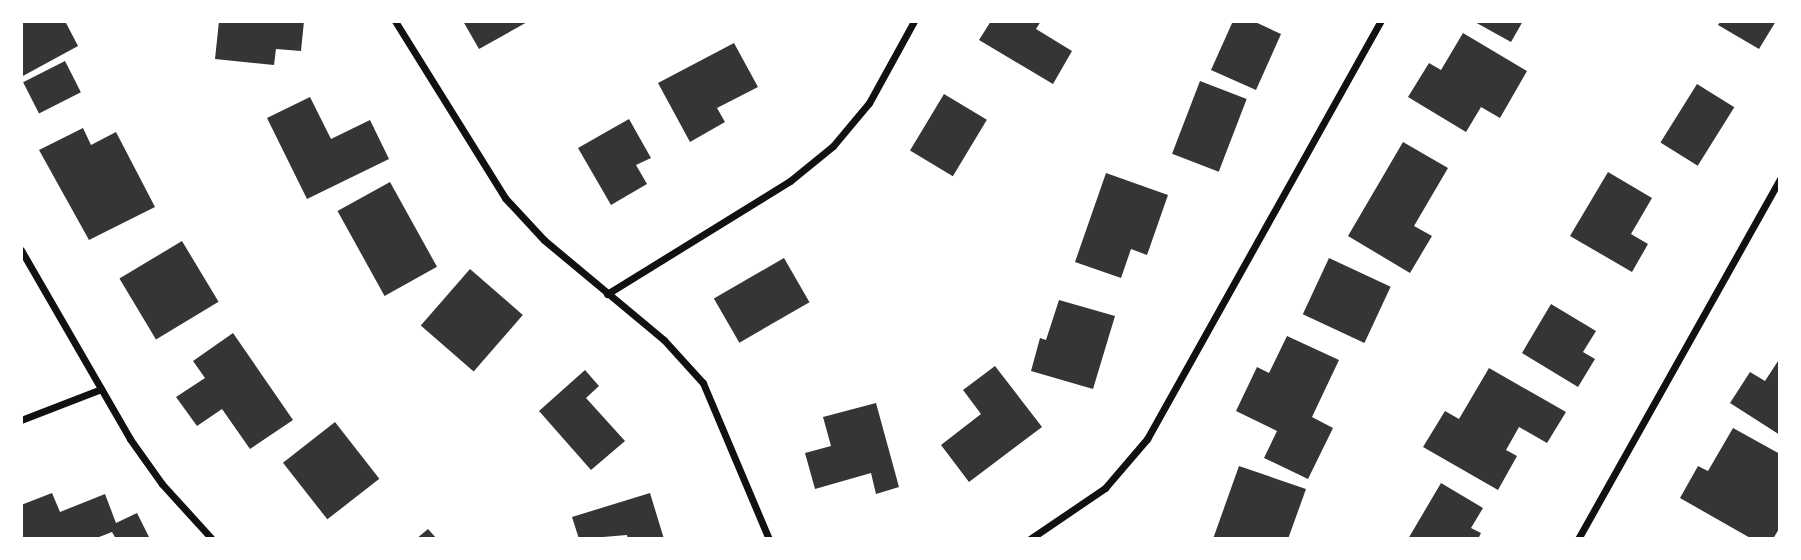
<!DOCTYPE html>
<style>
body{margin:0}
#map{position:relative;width:1801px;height:560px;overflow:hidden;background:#fff;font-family:"Alegreya Sans",sans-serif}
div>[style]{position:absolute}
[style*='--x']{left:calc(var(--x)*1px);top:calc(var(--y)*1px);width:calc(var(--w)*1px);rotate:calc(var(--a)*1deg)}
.building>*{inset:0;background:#353535;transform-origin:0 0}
.minor>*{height:7px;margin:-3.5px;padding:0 3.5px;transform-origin:3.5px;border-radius:3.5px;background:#111}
span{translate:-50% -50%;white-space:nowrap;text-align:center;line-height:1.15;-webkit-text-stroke:7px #fff;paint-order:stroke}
.frame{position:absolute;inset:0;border:23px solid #fff;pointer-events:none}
</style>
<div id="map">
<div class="building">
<div style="clip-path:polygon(21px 21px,65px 21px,78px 46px,21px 77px)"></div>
<div style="clip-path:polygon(219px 21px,304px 21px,301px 51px,276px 49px,274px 65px,215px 59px)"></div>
<div style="clip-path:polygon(463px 21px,529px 21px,479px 49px)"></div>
<div style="clip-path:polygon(991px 21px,1041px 21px,1036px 29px,1072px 51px,1053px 84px,979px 40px)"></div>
<div style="clip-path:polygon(1233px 21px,1253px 21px,1281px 34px,1256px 90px,1211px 70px)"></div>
<div style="clip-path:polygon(1473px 21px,1523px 21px,1511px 42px)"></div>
<div style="clip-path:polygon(1721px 21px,1776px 21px,1759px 49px,1718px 25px)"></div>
<div style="clip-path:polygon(1463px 33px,1527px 71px,1500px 118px,1481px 107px,1466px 132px,1408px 97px,1429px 63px,1441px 70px)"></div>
<div style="clip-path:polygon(734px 43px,758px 87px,717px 108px,725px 122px,690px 142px,658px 83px)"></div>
<div style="left:65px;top:61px;width:35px;height:47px;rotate:63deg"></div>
<div style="left:1200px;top:81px;width:50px;height:78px;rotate:21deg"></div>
<div style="left:1697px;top:84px;width:44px;height:69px;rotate:32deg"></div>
<div style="left:944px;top:94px;width:50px;height:66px;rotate:31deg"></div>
<div style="clip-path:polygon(310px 97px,331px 139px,370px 120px,389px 159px,307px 199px,267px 118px)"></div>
<div style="clip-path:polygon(629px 119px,651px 158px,636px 165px,647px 184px,611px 205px,578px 148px)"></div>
<div style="clip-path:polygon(83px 128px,91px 145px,116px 132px,155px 207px,89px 240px,39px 150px)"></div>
<div style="clip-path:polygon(1403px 142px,1448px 168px,1414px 226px,1432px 236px,1410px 273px,1348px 236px)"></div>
<div style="clip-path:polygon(1608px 172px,1652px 198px,1631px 234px,1648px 244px,1632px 272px,1570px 236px)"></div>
<div style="clip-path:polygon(1106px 173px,1168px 195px,1147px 255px,1131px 249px,1121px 278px,1075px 262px)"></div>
<div style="left:390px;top:182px;width:97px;height:60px;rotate:61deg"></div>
<div style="left:182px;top:241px;width:71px;height:73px;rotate:59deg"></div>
<div style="left:784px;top:258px;width:51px;height:81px;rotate:60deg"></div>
<div style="left:1329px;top:258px;width:68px;height:62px;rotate:25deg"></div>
<div style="left:470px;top:269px;width:70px;height:75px;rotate:41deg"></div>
<div style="clip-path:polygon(1059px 300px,1115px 316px,1093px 389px,1031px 371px,1040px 338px,1046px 340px)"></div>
<div style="clip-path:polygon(1551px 304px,1596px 331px,1583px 352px,1595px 359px,1578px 387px,1522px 353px)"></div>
<div style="clip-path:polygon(233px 333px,293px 420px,250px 449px,222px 409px,197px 426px,176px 397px,205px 378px,193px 361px)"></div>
<div style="clip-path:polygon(1287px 336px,1339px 360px,1312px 417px,1333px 428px,1308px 479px,1264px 458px,1277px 431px,1236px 411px,1257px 367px,1269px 373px)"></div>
<div style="clip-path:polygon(1780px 358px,1780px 435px,1730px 403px,1750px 372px,1765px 381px)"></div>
<div style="clip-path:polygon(995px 366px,1042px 427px,969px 482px,941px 445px,981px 414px,963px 390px)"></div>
<div style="clip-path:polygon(1489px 368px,1566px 412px,1547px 443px,1519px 427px,1506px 450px,1517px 456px,1498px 490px,1423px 447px,1445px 411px,1459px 419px)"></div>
<div style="clip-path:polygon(585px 370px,599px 386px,586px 398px,625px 441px,591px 470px,539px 411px)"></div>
<div style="clip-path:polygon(876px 403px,899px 487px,876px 494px,871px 473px,815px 489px,805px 453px,831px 446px,823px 417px)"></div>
<div style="left:335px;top:422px;width:72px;height:66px;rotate:52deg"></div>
<div style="clip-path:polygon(1733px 428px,1780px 454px,1780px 527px,1773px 539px,1752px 539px,1680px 498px,1698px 466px,1708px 471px)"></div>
<div style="clip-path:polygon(1239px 466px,1306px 489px,1288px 539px,1213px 539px)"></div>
<div style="clip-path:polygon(1441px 483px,1483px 508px,1471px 528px,1481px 533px,1478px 539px,1408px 539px)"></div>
<div style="clip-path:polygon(52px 493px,60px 512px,105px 494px,116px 523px,137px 513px,150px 539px,116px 539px,112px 532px,94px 539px,21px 539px,21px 505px)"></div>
<div style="clip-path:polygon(650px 493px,664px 539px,628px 539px,627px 535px,579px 539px,572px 517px)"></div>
<div style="clip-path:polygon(428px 529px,437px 539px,416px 539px)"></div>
</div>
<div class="minor">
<div style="--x:395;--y:21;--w:208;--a:58.1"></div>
<div style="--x:505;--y:198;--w:57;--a:47.1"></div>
<div style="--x:544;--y:240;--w:156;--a:39.8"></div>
<div style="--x:664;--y:340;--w:58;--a:47.8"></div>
<div style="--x:703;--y:383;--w:169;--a:67.1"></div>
<div style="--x:21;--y:250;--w:218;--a:60"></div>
<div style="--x:130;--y:439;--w:55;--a:54.6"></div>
<div style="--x:162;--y:484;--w:74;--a:47.7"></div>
<div style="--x:607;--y:294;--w:215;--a:-31.7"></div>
<div style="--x:790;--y:181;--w:55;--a:-39.1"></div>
<div style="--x:833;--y:146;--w:56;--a:-50.1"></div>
<div style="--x:869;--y:103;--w:94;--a:-61.2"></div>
<div style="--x:21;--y:420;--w:86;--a:-21.2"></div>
<div style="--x:1030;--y:539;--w:91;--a:-34.2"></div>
<div style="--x:1105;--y:488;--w:65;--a:-49.4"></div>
<div style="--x:1147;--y:439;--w:479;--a:-60.8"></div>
<div style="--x:1578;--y:539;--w:413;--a:-60.7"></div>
</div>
<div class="frame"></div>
</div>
